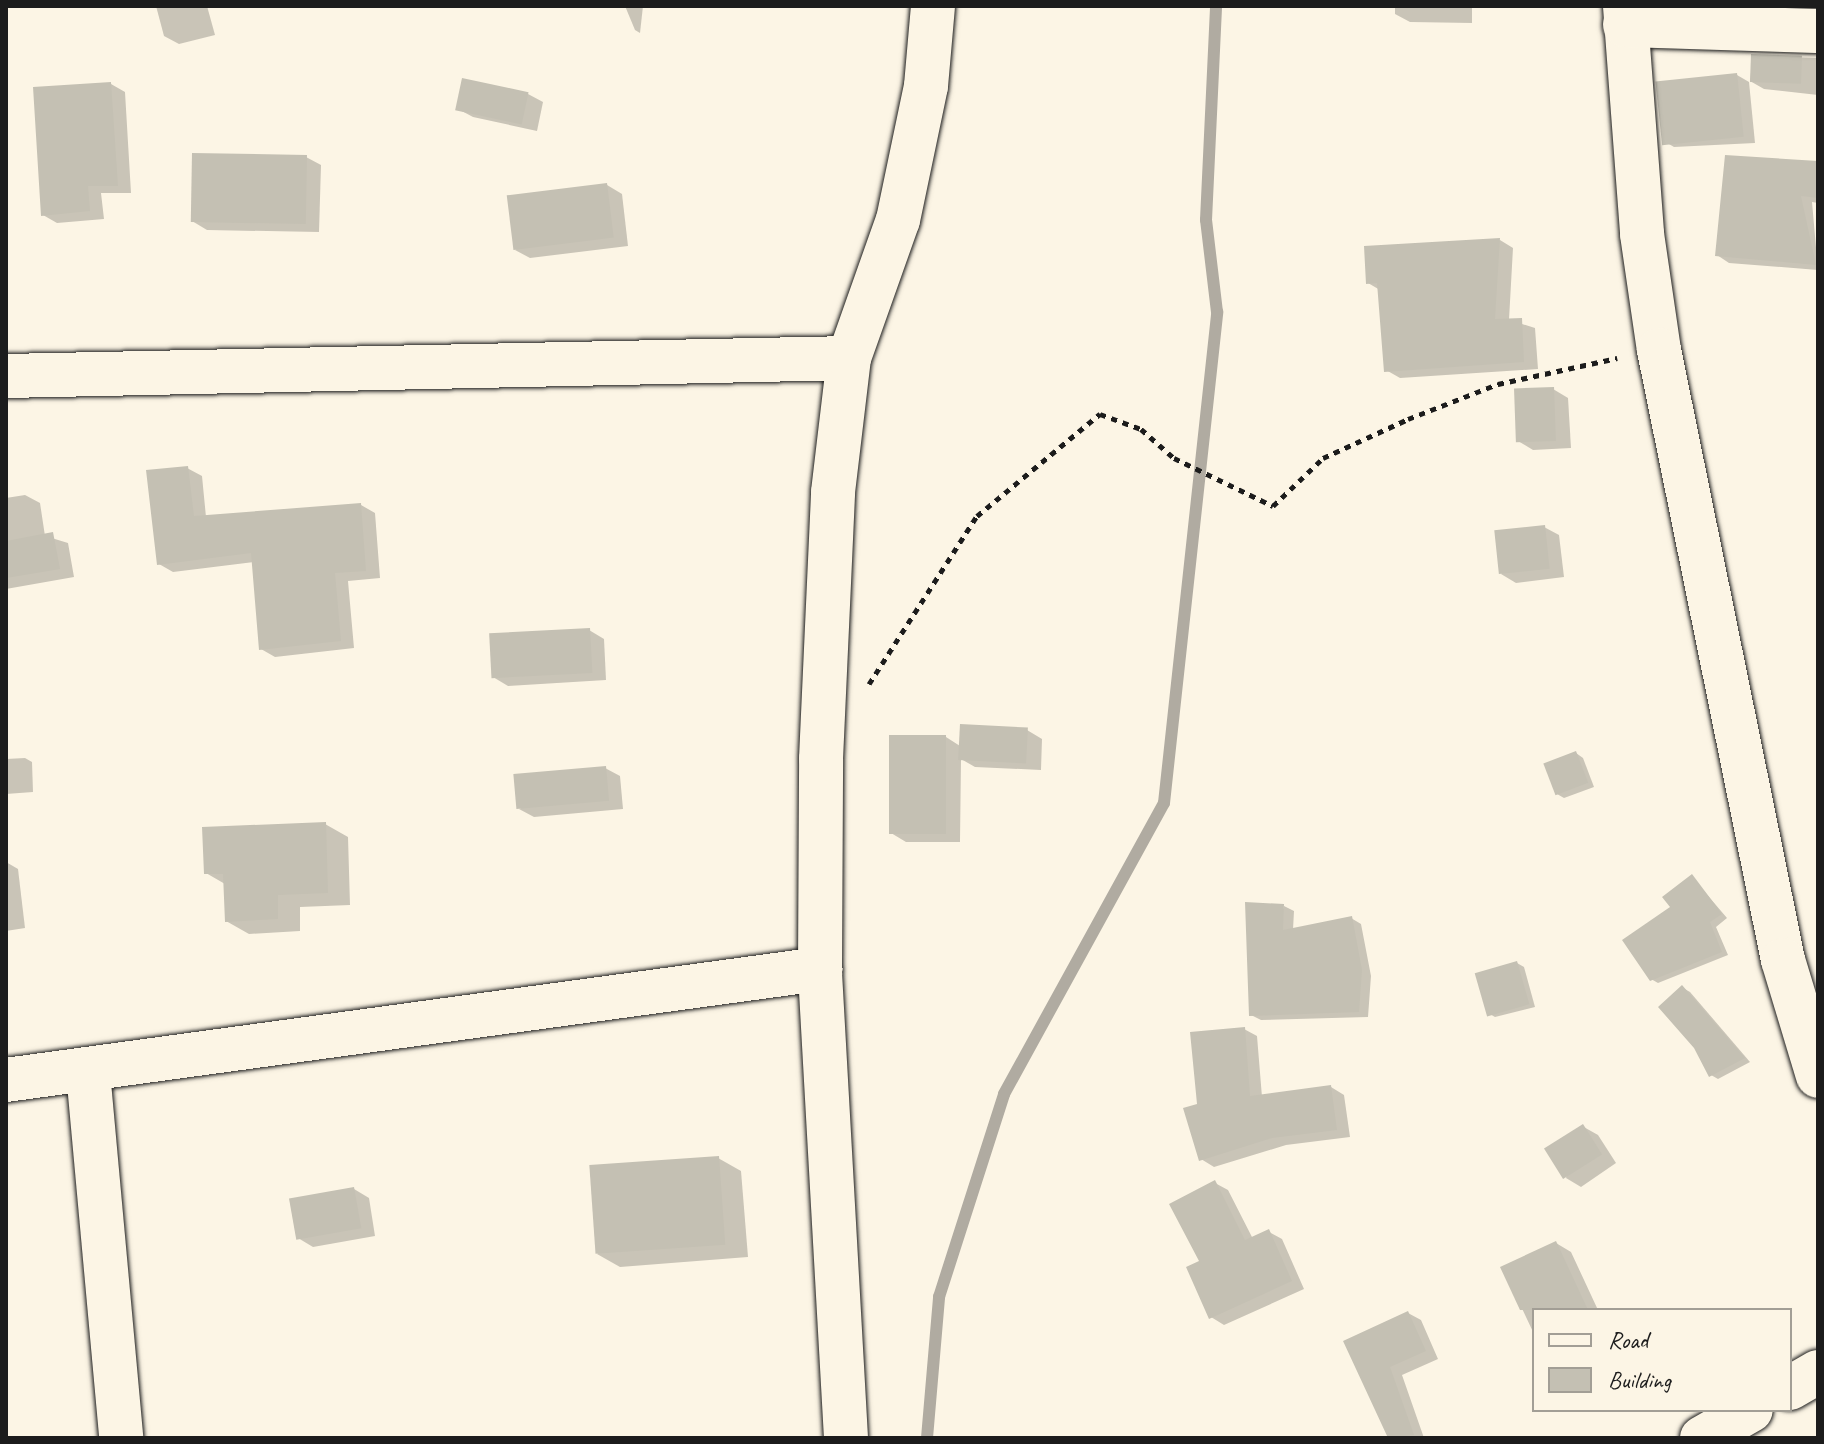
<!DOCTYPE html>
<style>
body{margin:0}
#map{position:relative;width:1824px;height:1444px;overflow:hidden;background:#fcf5e5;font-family:Caveat,sans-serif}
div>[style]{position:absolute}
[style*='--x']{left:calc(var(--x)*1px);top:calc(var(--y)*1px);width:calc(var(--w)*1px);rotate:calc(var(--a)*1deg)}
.shadow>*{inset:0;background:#0003}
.stream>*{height:12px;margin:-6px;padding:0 6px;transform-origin:6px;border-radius:6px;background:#b0aba1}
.building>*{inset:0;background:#c4c0b3;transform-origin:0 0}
.path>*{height:5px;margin-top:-2.5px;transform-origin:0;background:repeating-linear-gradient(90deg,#1c1c1c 0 6px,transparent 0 12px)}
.roads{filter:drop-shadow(0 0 2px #1c1c1c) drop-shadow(0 0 2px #1c1c1c)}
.minor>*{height:44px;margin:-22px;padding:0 22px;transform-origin:22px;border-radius:22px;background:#fcf5e5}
span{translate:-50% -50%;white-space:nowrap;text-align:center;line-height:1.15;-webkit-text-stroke:7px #fcf5e5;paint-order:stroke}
.frame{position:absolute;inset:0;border:8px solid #1c1c1c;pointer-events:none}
.legend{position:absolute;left:1532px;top:1308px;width:260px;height:104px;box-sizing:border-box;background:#fcf5e5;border:2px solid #a29e95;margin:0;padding:10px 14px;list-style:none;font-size:24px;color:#1c1c1c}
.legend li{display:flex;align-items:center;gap:16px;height:40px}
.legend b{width:40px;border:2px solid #a29e95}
</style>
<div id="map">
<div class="shadow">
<div style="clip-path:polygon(156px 6px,207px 6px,215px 35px,179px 44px,164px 36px)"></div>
<div style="clip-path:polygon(625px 6px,643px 6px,640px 33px,635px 30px)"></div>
<div style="clip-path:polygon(1395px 6px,1472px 6px,1472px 23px,1410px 22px,1395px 14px)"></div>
<div style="clip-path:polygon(1753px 56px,1818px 58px,1818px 95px,1764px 89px,1750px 81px)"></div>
<div style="clip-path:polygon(1737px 75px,1749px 82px,1755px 143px,1674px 147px,1662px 140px)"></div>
<div style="clip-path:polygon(111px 84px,125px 92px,131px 193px,101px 193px,104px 219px,57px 223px,43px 215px)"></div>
<div style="clip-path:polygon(528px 94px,543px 102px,537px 131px,473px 117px,458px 109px)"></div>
<div style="clip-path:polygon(306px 157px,321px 165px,319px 232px,207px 230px,192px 221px)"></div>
<div style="clip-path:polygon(1818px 163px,1818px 203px,1812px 202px,1818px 270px,1729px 263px,1717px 255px)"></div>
<div style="clip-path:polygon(607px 185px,622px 194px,628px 246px,530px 258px,515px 250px)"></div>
<div style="clip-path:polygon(1500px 240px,1513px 248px,1509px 320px,1535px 328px,1538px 369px,1400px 378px,1386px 370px,1380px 290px,1368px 283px)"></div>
<div style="clip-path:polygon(1553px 389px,1568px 398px,1571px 448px,1533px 450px,1518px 441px)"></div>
<div style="clip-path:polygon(187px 468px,202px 476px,206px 517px,361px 505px,375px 513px,380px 578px,348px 581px,354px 648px,275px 657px,261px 649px,254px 562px,173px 572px,159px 564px)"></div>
<div style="clip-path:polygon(25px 495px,40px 503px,45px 536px,68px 543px,74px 577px,6px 589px,6px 498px)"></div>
<div style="clip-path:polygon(1544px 527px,1559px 535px,1564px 577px,1516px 583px,1501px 574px)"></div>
<div style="clip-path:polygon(589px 630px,604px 639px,606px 680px,508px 686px,493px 677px)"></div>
<div style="clip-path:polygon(1027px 730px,1042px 739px,1041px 770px,975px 767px,961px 759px,960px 842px,906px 842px,891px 833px,946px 737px,960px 746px)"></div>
<div style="clip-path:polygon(1576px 753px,1583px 758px,1594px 787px,1564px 798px,1557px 794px)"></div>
<div style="clip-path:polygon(25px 758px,32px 762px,33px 792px,6px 794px,6px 759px)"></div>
<div style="clip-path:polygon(605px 768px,620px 776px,623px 809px,534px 817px,519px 809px)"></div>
<div style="clip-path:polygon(325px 824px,348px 837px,350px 905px,300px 907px,300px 931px,249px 934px,226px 921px,225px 884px,206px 873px)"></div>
<div style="clip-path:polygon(6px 862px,18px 869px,25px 928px,6px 931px)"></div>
<div style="clip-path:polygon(1692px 877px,1727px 918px,1716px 927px,1728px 955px,1658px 983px,1651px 979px,1673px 908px)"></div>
<div style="clip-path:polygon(1284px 906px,1294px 911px,1293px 930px,1351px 918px,1361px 924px,1371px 976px,1368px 1017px,1261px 1020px,1251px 1015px)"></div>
<div style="clip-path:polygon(1517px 963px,1524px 967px,1535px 1007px,1495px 1017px,1488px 1013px)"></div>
<div style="clip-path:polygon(1683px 988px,1690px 992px,1750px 1062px,1718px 1079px,1711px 1075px)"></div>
<div style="clip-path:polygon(1244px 1029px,1257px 1036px,1262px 1097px,1331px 1087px,1344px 1095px,1350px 1137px,1286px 1145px,1214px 1167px,1201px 1159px,1199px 1105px)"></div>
<div style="clip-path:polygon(1582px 1126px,1598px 1135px,1616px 1163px,1581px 1187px,1566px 1178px)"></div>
<div style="clip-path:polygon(718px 1158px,741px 1171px,748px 1257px,620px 1267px,597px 1254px)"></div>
<div style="clip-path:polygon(1215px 1183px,1228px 1190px,1253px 1239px,1269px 1232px,1282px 1239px,1304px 1289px,1224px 1325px,1211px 1317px,1201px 1262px)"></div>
<div style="clip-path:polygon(354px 1189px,369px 1198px,375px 1236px,313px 1247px,298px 1238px)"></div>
<div style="clip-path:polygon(1556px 1243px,1571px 1252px,1598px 1310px,1534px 1310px,1534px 1334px,1503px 1268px)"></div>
<div style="clip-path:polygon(1408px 1313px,1421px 1320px,1438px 1359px,1402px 1375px,1424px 1438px,1390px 1438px,1346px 1342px)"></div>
</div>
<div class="stream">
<div style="--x:927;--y:1438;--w:142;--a:-85.1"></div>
<div style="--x:939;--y:1297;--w:213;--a:-72.2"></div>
<div style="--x:1004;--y:1094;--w:332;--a:-61.2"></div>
<div style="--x:1164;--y:803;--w:494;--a:-83.8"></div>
<div style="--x:1217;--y:312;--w:93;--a:-96.8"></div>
<div style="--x:1206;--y:220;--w:214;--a:-87.3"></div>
</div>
<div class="building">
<div style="left:1751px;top:54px;width:51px;height:28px;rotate:2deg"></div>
<div style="left:1737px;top:73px;width:64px;height:82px;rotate:84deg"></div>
<div style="left:462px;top:78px;width:68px;height:33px;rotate:12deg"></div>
<div style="clip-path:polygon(111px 82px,118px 186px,88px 186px,90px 211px,41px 216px,33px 87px)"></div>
<div style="left:192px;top:153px;width:115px;height:69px;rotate:1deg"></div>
<div style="clip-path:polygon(1725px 155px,1818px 161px,1818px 198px,1801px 196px,1816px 265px,1715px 256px)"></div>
<div style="left:607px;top:183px;width:55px;height:101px;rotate:83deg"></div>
<div style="clip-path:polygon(1500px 238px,1495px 319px,1522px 318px,1524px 362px,1384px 372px,1377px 283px,1366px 284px,1364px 246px)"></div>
<div style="left:1554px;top:387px;width:54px;height:40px;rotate:88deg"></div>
<div style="clip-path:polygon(188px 466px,194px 516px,361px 503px,366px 571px,335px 573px,341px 641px,259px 650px,251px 553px,157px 565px,146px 470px)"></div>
<div style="left:1545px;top:525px;width:44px;height:51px;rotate:84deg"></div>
<div style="clip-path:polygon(53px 532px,60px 569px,6px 578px,6px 541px)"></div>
<div style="left:590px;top:628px;width:45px;height:101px;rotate:87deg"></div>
<div style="left:960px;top:724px;width:68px;height:36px;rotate:3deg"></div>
<div style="left:889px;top:735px;width:57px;height:99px"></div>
<div style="left:1576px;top:751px;width:34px;height:35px;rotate:69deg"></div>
<div style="left:606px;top:766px;width:35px;height:93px;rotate:85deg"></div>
<div style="clip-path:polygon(326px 822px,328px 893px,278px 895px,278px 919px,225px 922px,223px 874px,204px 874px,202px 827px)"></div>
<div style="clip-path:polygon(1692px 874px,1722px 914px,1710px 922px,1722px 952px,1650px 981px,1622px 940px,1670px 907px,1662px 897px)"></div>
<div style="clip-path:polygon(1245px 902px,1284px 904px,1283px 930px,1352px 916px,1362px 970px,1359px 1012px,1249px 1016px)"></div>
<div style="left:1517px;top:961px;width:45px;height:44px;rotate:74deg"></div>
<div style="clip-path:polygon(1682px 985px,1745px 1058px,1709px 1077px,1694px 1048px,1658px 1007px)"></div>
<div style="clip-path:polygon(1245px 1027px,1250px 1096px,1331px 1085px,1337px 1130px,1272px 1138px,1199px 1161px,1183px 1108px,1197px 1104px,1190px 1032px)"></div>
<div style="left:1583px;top:1124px;width:36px;height:46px;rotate:58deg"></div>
<div style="left:719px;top:1156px;width:89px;height:130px;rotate:86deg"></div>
<div style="clip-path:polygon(1215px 1180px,1245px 1240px,1269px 1229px,1292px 1281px,1209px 1319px,1186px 1267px,1199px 1261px,1169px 1204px)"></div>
<div style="left:354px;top:1187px;width:42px;height:66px;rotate:80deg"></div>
<div style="clip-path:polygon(1556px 1241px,1588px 1310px,1520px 1310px,1500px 1267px)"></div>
<div style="clip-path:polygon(1408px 1311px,1426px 1351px,1390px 1367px,1414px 1435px,1388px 1438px,1343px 1341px)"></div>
</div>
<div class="path">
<div style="--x:869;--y:684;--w:200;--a:-57.3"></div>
<div style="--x:977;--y:516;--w:160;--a:-39.7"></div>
<div style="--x:1100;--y:414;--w:44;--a:20.1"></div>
<div style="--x:1141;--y:429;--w:44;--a:41.3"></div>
<div style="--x:1174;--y:458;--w:110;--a:25.9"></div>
<div style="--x:1273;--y:506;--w:69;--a:-43.8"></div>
<div style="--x:1323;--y:458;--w:94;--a:-24.6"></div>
<div style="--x:1408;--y:419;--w:97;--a:-21.3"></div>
<div style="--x:1498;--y:384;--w:122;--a:-12.3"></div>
</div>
<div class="roads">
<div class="minor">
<div style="--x:1625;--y:6;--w:229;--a:85.7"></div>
<div style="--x:1642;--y:234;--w:117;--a:81.7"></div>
<div style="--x:1659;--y:350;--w:622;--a:78.51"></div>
<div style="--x:1783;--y:960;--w:121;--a:73.2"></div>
<div style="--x:1625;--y:25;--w:193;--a:1.8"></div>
<div style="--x:6;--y:376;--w:843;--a:-1.22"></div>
<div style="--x:88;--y:1072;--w:367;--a:84.8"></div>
<div style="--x:6;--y:1080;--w:822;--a:-7.77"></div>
<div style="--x:1790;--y:1388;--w:32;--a:-30"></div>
<div style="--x:846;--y:1438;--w:470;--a:-93.2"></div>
<div style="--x:820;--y:969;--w:210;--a:-89.7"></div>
<div style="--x:821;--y:759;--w:267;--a:-87.4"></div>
<div style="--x:833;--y:492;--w:135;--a:-83.2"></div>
<div style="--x:849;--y:358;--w:146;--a:-70.5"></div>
<div style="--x:898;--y:220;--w:137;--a:-78.2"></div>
<div style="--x:926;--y:86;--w:80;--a:-85"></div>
<div style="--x:1702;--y:1438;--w:56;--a:-29.7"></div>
</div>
</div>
<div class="frame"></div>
<ul class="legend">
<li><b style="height:10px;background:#fcf5e5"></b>Road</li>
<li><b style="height:22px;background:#c4c0b3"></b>Building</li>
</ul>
</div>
